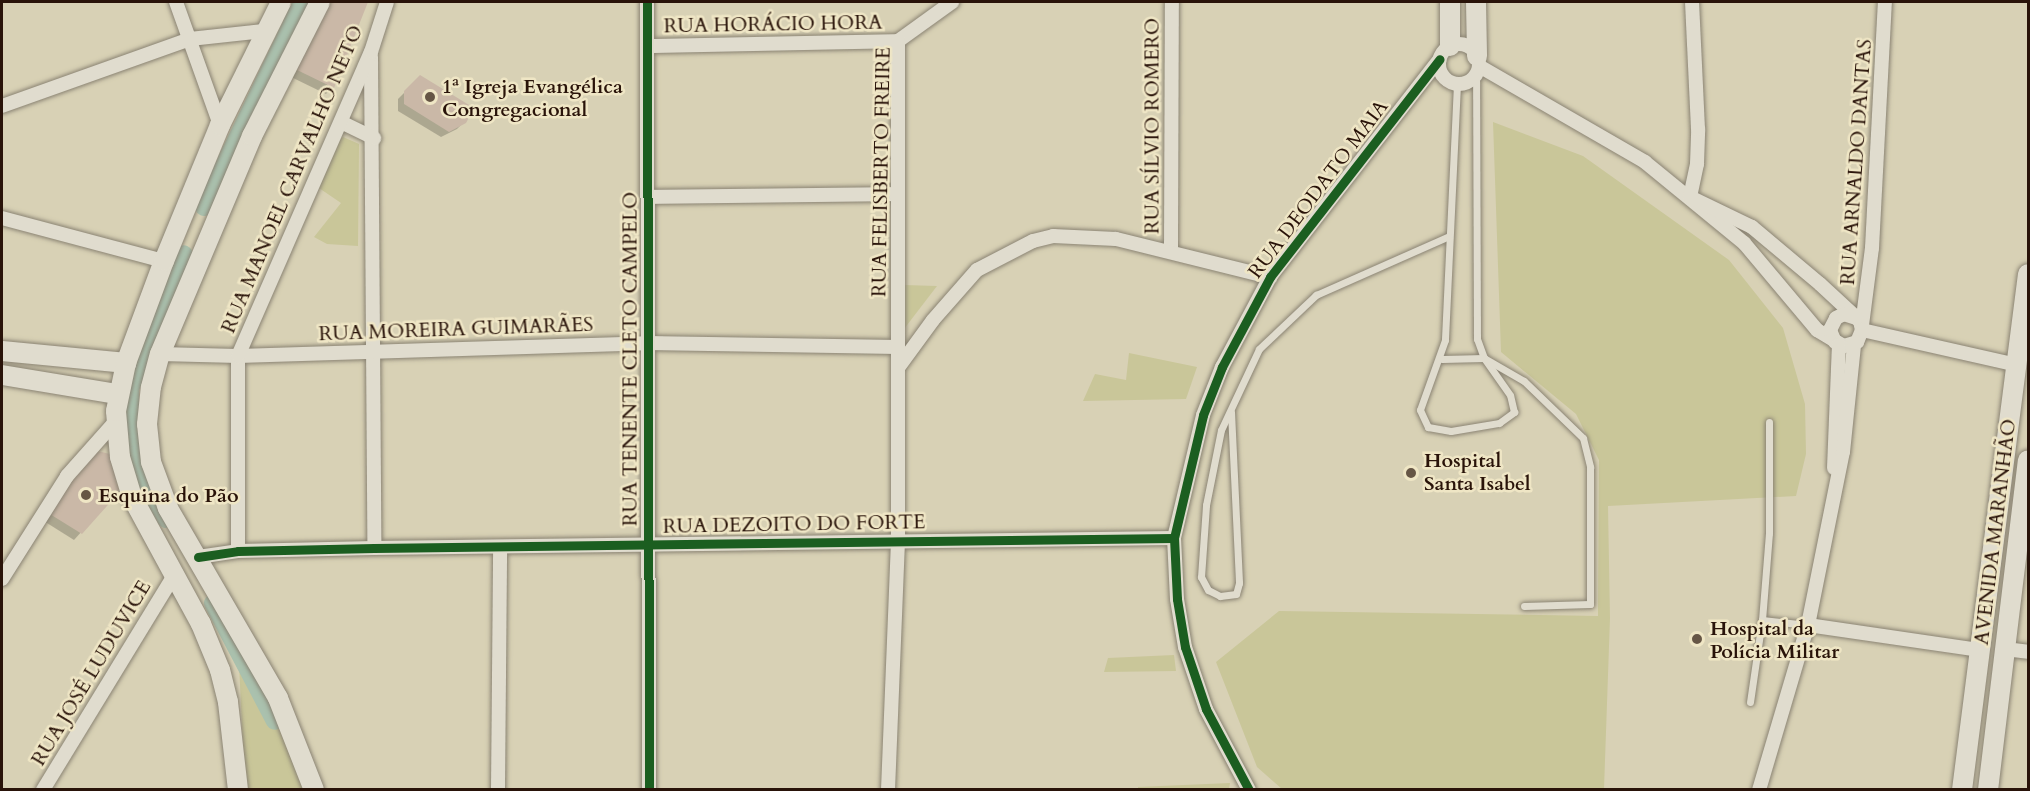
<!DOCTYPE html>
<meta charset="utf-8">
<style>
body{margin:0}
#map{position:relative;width:2030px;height:791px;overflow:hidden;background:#d8d1b5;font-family:Cardo,serif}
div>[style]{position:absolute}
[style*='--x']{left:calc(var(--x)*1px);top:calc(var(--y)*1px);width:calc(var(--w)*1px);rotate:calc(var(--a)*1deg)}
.green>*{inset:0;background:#c9c699}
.shadow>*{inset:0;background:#0003}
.canal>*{height:18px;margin:-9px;padding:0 9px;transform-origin:9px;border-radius:9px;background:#aac1ae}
.building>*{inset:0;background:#cab8a7}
.roads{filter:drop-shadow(0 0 2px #8a8373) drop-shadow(0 0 2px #8a8373)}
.lane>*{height:7px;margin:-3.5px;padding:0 3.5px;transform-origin:3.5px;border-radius:3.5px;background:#e0dcce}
.street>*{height:14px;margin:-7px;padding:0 7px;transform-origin:7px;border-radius:7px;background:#e0dcce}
.street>.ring{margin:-7px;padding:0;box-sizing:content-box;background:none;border:14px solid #e0dcce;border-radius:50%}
.secondary>*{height:20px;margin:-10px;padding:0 10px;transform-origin:10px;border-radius:10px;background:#e0dcce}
.cycleway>*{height:9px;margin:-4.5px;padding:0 4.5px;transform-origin:4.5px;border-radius:4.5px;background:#1b5e20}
.dots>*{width:16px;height:16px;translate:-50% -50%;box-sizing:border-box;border:3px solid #efe6c5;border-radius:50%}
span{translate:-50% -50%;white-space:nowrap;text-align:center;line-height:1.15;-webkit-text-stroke:5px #efe6c5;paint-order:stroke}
.street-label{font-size:20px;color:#291309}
.poi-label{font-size:20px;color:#291309;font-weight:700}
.left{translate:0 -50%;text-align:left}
.frame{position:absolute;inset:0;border:3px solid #291309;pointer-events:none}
</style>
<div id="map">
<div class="green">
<div style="clip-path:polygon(1493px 122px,1583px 156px,1729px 260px,1783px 328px,1805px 404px,1806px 454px,1796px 496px,1608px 506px,1610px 618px,1604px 789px,1282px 789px,1257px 767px,1216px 662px,1279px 611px,1598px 616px,1599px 460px,1576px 414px,1501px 352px)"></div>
<div style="clip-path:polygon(343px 137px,359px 144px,358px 246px,327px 244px,314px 237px,341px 203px,319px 188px,338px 141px)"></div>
<div style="clip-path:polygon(904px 285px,937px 286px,904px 329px)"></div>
<div style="clip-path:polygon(1129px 353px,1197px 367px,1186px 399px,1083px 401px,1095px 374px,1126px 380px)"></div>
<div style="clip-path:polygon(1174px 655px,1176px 671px,1104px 672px,1108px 658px)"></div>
<div style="clip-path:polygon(239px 664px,271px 723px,279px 720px,308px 789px,245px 789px)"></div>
<div style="clip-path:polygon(1230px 783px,1229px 789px,1138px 789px,1138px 787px)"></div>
</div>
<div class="shadow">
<div style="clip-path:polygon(326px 2px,366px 2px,332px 87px,326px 94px,289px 76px)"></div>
<div style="clip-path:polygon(420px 77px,464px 122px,457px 129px,441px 137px,398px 111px,398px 99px)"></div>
<div style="clip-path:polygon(121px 488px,74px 540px,39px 518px)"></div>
</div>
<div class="canal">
<div style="--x:204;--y:207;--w:227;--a:-64.4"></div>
<div style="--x:166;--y:519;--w:54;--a:-119"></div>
<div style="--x:140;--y:472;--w:35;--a:-105"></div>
<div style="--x:131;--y:438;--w:49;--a:-91.2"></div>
<div style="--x:130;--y:389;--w:145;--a:-68.2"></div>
<div style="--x:213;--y:603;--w:133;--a:62.3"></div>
</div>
<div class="building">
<div style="clip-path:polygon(328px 2px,368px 2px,334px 88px,295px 69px)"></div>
<div style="clip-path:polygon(420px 75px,474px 108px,466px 123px,449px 132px,404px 104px,404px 91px)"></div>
<div style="clip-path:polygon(89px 449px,110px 454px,123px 488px,82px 534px,45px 511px)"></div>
</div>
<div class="roads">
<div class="lane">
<div style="--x:1457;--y:84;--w:256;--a:92.7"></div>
<div style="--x:1445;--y:340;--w:74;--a:109.7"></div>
<div style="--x:1420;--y:410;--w:19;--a:65"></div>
<div style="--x:1428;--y:427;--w:23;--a:10"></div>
<div style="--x:1451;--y:431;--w:49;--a:-9.5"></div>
<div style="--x:1499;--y:423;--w:19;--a:-36"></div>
<div style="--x:1514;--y:412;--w:17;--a:-103"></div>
<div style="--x:1510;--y:395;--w:45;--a:-125.1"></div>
<div style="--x:1484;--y:358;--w:20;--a:-110"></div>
<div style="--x:1477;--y:339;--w:264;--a:-90.2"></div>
<div style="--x:1442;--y:359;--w:42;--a:-1.4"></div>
<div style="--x:1484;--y:358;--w:46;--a:29.9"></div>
<div style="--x:1524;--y:381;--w:82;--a:44"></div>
<div style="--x:1583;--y:438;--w:30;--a:76"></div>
<div style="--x:1590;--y:467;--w:137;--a:90"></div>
<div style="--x:1590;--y:604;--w:66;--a:178.3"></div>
<div style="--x:1231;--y:412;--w:171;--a:87.3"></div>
<div style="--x:1239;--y:583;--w:11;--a:105"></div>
<div style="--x:1236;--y:594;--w:16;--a:173"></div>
<div style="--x:1220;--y:596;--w:13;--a:-153"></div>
<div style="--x:1208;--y:590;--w:15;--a:-118"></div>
<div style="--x:1201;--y:577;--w:72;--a:-86"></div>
<div style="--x:1206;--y:505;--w:76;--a:-78.7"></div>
<div style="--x:1221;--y:430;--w:89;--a:-64.9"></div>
<div style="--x:1259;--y:349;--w:79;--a:-43.5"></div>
<div style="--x:1316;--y:295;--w:145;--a:-23.9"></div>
<div style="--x:1769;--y:422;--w:111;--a:90"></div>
<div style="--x:1769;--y:533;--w:87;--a:94.6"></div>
<div style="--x:1762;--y:620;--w:46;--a:6.2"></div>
<div style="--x:1750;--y:702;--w:83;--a:-81.7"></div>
</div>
<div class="street">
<div style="--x:176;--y:2;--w:131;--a:70.3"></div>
<div style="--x:647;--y:2;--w:788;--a:89.85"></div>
<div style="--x:898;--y:41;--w:67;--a:-35.8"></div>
<div class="ring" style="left:1439px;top:44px;width:26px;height:26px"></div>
<div style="--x:648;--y:46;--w:250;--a:-1.1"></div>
<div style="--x:371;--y:57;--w:491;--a:89.6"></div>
<div style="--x:1479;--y:66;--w:192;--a:30"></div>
<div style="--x:1645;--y:162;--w:128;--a:39.3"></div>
<div style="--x:1744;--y:243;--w:114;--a:50"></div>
<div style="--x:1817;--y:330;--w:31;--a:31"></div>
<div style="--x:1844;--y:346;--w:14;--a:-17"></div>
<div style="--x:1857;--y:342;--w:13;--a:-67"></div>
<div style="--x:1862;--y:330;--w:9;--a:-103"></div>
<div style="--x:1860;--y:321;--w:54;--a:-137.2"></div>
<div style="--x:1820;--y:284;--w:89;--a:-140"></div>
<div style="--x:1752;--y:227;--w:69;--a:-154.2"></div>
<div style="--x:2;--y:106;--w:200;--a:-19.6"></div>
<div style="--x:190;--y:39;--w:74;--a:-6.2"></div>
<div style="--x:341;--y:122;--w:37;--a:26"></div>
<div style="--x:648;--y:197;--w:248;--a:-0.7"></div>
<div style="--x:1690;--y:197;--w:34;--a:-78"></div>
<div style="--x:1697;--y:164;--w:35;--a:-88"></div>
<div style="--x:1698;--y:129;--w:127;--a:-92.7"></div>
<div style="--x:2;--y:218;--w:168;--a:14.9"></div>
<div style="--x:1171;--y:251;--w:249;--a:-89.8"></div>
<div style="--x:1862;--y:325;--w:78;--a:-82.6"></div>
<div style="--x:1872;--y:248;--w:246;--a:-87"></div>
<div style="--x:1862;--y:330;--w:159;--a:12.7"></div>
<div style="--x:1835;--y:342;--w:13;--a:-113"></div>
<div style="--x:1830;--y:330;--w:13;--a:-63"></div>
<div style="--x:1836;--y:318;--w:9;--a:-27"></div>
<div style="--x:1844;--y:314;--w:13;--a:18"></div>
<div style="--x:160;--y:354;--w:78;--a:1.5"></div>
<div style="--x:238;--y:356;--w:409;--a:-1.8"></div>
<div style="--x:647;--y:343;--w:251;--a:0.9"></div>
<div style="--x:898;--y:368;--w:59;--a:-53.9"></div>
<div style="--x:933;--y:320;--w:67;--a:-48.7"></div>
<div style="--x:977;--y:270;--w:63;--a:-27.4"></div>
<div style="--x:1033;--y:241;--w:21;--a:-14"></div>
<div style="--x:1053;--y:236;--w:63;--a:2.7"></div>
<div style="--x:1116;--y:239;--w:159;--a:13.9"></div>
<div style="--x:1834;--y:468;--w:123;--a:-87.7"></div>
<div style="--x:238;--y:551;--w:195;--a:-90"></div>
<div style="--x:238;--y:356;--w:332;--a:-66.4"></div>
<div style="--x:371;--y:52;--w:52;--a:-72.3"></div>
<div style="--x:198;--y:557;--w:40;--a:-8.5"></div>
<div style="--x:238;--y:551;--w:136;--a:-1.3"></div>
<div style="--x:374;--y:548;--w:800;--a:-0.72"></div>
<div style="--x:2;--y:579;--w:122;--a:-57.7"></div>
<div style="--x:67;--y:476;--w:72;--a:-48.4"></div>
<div style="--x:1808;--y:625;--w:174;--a:8.3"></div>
<div style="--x:2005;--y:649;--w:23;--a:7"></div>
<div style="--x:43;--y:790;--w:250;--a:-58.6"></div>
<div style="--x:498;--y:790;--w:241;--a:-89.5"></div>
<div style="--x:888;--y:790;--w:249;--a:-87.7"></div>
<div style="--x:898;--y:541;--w:500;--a:-90"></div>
<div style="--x:1249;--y:790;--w:92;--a:-118"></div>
<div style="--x:1206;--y:709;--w:65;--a:-108.7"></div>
<div style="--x:1185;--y:647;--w:49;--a:-99.5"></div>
<div style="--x:1177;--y:599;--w:61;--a:-92.8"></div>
<div style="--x:1174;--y:538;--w:126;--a:-76.7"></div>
<div style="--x:1203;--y:415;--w:52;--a:-68.4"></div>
<div style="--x:1222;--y:367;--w:102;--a:-61.9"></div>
<div style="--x:1270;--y:277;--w:276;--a:-52.1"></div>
<div style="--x:1759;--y:790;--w:172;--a:-73.5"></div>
<div style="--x:1808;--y:625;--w:177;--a:-78.6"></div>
<div style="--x:1843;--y:452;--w:108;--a:-84.1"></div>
</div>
<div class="secondary">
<div style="--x:1450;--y:2;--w:44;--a:90"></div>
<div style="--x:1476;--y:2;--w:54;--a:88.9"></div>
<div style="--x:2;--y:351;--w:125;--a:5.5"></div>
<div style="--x:2;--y:375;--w:117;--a:9.4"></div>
<div style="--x:238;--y:790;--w:89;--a:-96.5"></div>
<div style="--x:228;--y:702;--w:33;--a:-104"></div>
<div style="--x:220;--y:670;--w:50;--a:-112.4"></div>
<div style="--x:201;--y:624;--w:145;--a:-118.5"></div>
<div style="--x:132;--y:497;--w:42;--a:-106.7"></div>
<div style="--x:120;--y:457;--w:46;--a:-95"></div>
<div style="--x:116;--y:411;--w:49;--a:-78.2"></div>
<div style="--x:126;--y:363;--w:109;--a:-69.6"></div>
<div style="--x:164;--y:261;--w:147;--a:-67.6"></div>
<div style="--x:220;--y:125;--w:137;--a:-63.6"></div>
<div style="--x:314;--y:790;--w:99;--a:-111.4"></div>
<div style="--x:278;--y:698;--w:220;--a:-120.1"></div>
<div style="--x:168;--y:508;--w:49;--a:-110.3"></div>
<div style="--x:151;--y:462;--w:38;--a:-96"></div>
<div style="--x:147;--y:424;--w:37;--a:-84"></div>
<div style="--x:151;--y:387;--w:34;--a:-75"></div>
<div style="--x:160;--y:354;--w:237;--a:-67.1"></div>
<div style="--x:252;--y:136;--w:150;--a:-63.1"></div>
<div style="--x:1962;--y:790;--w:520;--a:-82.71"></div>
<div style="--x:1988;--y:790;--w:332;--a:-83.1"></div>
</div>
</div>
<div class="cycleway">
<div style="--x:647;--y:2;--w:788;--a:89.85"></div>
<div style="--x:198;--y:557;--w:40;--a:-8.5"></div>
<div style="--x:238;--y:551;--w:136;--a:-1.3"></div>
<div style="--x:374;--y:548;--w:800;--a:-0.72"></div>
<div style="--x:1249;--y:790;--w:92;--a:-118"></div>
<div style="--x:1206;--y:709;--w:65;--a:-108.7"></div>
<div style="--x:1185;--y:647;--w:49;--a:-99.5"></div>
<div style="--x:1177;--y:599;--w:61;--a:-92.8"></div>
<div style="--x:1174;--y:538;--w:126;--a:-76.7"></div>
<div style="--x:1203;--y:415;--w:52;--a:-68.4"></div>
<div style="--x:1222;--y:367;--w:102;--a:-61.9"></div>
<div style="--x:1270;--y:277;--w:276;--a:-52.1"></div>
</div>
<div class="dots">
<div style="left:430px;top:97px;background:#665645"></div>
<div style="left:1411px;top:473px;background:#665645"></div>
<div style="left:86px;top:495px;background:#665645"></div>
<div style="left:1697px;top:639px;background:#665645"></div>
</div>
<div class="street-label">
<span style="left:773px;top:24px;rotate:-1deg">RUA HORÁCIO HORA</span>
<span style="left:1152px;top:126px;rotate:-90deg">RUA SÍLVIO ROMERO</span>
<span style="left:1856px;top:162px;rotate:-86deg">RUA ARNALDO DANTAS</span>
<span style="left:881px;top:172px;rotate:-89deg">RUA FELISBERTO FREIRE</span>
<span style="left:292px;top:179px;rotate:-67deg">RUA MANOEL CARVALHO NETO</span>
<span style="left:1318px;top:189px;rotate:-53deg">RUA DEODATO MAIA</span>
<span style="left:456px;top:329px;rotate:-2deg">RUA MOREIRA GUIMARÃES</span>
<span style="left:630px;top:359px;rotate:-90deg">RUA TENENTE CLETO CAMPELO</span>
<span style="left:794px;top:524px;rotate:-1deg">RUA DEZOITO DO FORTE</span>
<span style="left:1995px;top:532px;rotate:-83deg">AVENIDA MARANHÃO</span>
<span style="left:91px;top:673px;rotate:-59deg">RUA JOSÉ LUDUVICE</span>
</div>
<div class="poi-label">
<span class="left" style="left:442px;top:98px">1ª Igreja Evangélica<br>Congregacional</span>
<span class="left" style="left:1424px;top:472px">Hospital<br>Santa Isabel</span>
<span class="left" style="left:98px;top:495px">Esquina do Pão</span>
<span class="left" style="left:1710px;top:640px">Hospital da<br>Polícia Militar</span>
</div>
<div class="frame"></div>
</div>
